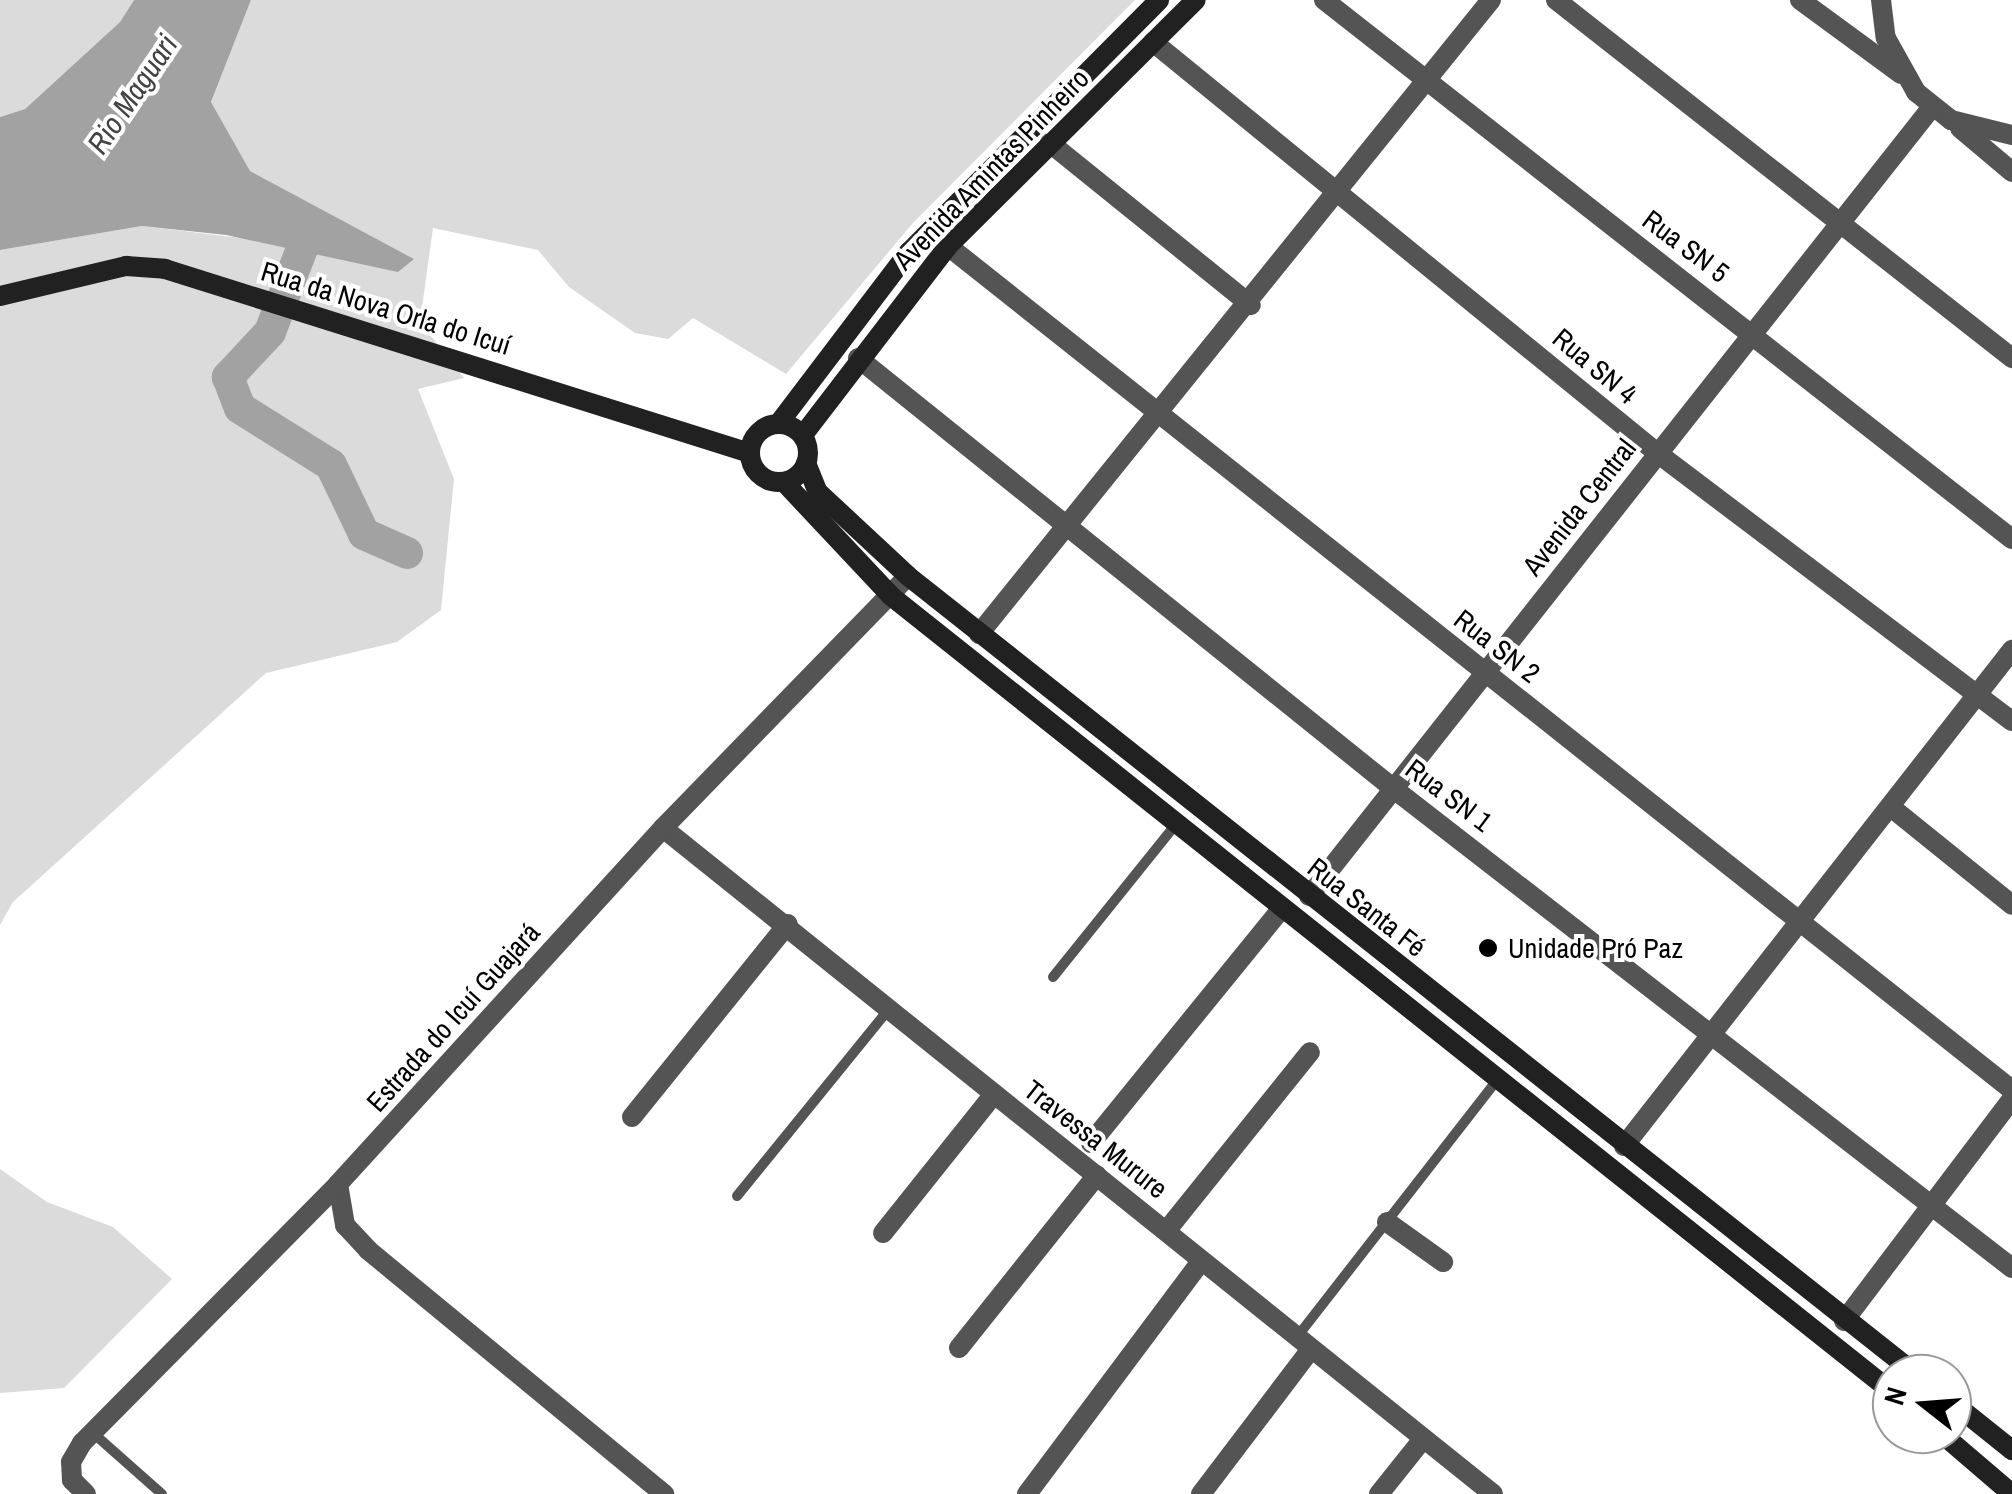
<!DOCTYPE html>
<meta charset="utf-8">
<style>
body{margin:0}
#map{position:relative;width:2012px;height:1494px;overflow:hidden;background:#fff;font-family:"Archivo Narrow",sans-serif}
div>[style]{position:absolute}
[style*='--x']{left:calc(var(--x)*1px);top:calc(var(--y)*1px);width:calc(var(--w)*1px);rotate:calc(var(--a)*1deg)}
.green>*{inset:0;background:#dbdbdb}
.water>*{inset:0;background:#a2a2a2}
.river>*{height:32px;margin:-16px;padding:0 16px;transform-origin:16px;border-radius:16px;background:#a2a2a2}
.lane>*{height:10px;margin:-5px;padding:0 5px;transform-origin:5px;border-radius:5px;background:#545454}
.street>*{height:20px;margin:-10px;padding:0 10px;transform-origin:10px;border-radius:10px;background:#545454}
.secondary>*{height:20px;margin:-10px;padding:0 10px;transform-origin:10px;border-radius:10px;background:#212121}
.secondary>.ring{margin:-10px;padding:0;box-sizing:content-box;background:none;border:20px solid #212121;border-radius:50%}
.dots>*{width:28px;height:28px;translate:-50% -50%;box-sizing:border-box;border:5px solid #fff;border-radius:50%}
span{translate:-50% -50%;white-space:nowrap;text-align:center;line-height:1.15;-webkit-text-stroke:8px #fff;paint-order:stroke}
.street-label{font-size:28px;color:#000}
.poi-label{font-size:28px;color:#000}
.left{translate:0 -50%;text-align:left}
.water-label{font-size:30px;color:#434343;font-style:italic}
.north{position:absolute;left:1872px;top:1354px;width:100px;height:100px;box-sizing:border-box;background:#fff;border:2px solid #999;border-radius:50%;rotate:287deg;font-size:28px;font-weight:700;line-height:40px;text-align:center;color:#000}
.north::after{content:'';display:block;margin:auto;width:35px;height:45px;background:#000;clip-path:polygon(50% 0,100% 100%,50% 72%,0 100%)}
</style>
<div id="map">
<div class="green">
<div style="clip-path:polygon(0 0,134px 0,120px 22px,25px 109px,0 117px)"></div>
<div style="clip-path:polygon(251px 0,1135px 0,912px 224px,786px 374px,693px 318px,668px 339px,635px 333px,569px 287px,538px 250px,433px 228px,420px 322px,464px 378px,418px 389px,454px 479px,441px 610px,397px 642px,266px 673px,13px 902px,0 925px,0 250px,142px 226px,414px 259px,250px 172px,211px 102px)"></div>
<div style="clip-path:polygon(0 1169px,47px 1202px,113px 1227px,172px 1279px,64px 1388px,0 1393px)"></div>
</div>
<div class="water">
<div style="clip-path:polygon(134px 0,251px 0,211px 102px,250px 171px,414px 259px,398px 272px,226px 235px,142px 226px,0 250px,0 117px,25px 109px,120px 22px)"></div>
</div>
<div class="river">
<div style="--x:283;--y:218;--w:14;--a:36"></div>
<div style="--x:294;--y:226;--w:22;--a:66"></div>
<div style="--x:303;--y:246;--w:92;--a:111"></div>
<div style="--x:270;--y:332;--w:62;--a:133"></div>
<div style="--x:228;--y:377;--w:33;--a:69"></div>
<div style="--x:240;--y:408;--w:107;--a:32.1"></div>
<div style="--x:331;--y:465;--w:76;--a:64.4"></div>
<div style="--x:364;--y:534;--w:47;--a:23.8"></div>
</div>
<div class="lane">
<div style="--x:1053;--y:977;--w:195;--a:-51.2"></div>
<div style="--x:737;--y:1196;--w:240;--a:-50.9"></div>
<div style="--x:1297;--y:1337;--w:327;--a:-52.1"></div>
<div style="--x:1880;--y:1419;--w:17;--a:-45"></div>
<div style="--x:93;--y:1433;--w:92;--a:41.5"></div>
</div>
<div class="street">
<div style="--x:1324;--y:0;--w:874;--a:38.08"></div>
<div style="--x:1556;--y:0;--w:580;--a:38.14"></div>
<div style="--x:1800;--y:0;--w:125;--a:36.2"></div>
<div style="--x:1881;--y:0;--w:38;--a:83"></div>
<div style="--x:1886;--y:38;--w:62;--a:60.9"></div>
<div style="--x:1916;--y:92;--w:45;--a:38.7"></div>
<div style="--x:1951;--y:120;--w:63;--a:13.8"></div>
<div style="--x:1153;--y:42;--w:649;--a:39.18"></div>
<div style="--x:1656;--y:452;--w:446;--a:37.1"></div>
<div style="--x:1960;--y:128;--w:68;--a:40.2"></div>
<div style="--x:1050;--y:143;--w:258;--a:38.9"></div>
<div style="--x:948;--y:246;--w:1358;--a:38.42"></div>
<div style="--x:858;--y:358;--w:688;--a:38.8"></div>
<div style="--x:1394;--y:789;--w:782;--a:37.78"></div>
<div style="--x:979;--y:634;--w:815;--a:-51.08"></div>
<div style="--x:1892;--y:808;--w:154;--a:38.9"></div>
<div style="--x:663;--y:828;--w:1064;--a:38.74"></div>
<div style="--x:1309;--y:896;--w:1005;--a:-51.71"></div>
<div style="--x:632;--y:1117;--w:248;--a:-51.1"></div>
<div style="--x:1091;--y:1143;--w:301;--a:-50.9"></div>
<div style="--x:1624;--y:1146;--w:630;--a:-51.97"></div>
<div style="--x:338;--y:1184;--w:42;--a:80.3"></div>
<div style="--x:345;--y:1225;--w:34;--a:47"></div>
<div style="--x:368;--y:1250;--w:384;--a:39.5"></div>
<div style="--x:1387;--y:1222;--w:69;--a:35.5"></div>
<div style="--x:1167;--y:1230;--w:228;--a:-51.2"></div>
<div style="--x:883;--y:1233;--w:178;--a:-51.4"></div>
<div style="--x:1844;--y:1321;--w:278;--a:-52.9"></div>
<div style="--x:959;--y:1348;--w:221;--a:-51.4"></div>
<div style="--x:86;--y:1494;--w:20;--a:-135"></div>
<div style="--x:72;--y:1480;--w:18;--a:-93"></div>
<div style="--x:71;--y:1462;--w:22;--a:-60"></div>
<div style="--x:82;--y:1443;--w:364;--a:-45.3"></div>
<div style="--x:338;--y:1184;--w:482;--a:-47.6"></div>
<div style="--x:663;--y:828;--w:351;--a:-45.8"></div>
<div style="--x:1027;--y:1494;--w:289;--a:-53.2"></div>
<div style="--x:1201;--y:1494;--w:182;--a:-52.8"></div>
<div style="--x:1379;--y:1494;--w:70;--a:-51.3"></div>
</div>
<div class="secondary">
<div style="--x:0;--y:296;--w:130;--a:-13.4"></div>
<div style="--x:126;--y:266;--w:39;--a:4"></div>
<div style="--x:165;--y:269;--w:613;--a:17.46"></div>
<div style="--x:779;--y:423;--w:215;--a:-52.8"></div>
<div style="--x:909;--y:252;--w:355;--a:-45.2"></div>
<div class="ring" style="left:750px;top:424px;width:38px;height:38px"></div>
<div style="--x:803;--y:435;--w:238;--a:-52.5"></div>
<div style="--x:948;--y:246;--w:349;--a:-44.8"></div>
<div style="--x:806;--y:463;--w:31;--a:68"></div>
<div style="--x:818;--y:492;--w:123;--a:43"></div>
<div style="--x:908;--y:576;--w:1286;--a:38.37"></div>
<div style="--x:784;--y:482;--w:156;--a:46.8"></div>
<div style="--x:891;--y:596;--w:1279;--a:38.49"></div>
<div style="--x:1952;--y:1402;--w:77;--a:38.7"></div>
<div style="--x:1942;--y:1434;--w:92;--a:40.6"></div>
</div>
<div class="dots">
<div style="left:1488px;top:948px;background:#000"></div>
</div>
<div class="street-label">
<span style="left:991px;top:169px;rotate:-46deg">Avenida Amintas Pinheiro</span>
<span style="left:1686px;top:246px;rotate:37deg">Rua SN 5</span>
<span style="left:386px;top:308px;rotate:17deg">Rua da Nova Orla do Icuí</span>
<span style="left:1595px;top:366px;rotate:40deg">Rua SN 4</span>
<span style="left:1579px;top:507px;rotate:-52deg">Avenida Central</span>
<span style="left:1497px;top:646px;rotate:38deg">Rua SN 2</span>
<span style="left:1449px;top:795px;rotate:37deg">Rua SN 1</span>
<span style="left:1367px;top:907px;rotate:38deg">Rua Santa Fé</span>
<span style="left:453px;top:1017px;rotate:-48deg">Estrada do Icuí Guajará</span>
<span style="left:1096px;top:1139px;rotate:38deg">Travessa Murure</span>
</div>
<div class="poi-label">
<span class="left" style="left:1508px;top:948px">Unidade Pró Paz</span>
</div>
<div class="water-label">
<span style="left:132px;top:94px;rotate:-56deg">Rio Maguari</span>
</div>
<div class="north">N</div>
</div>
